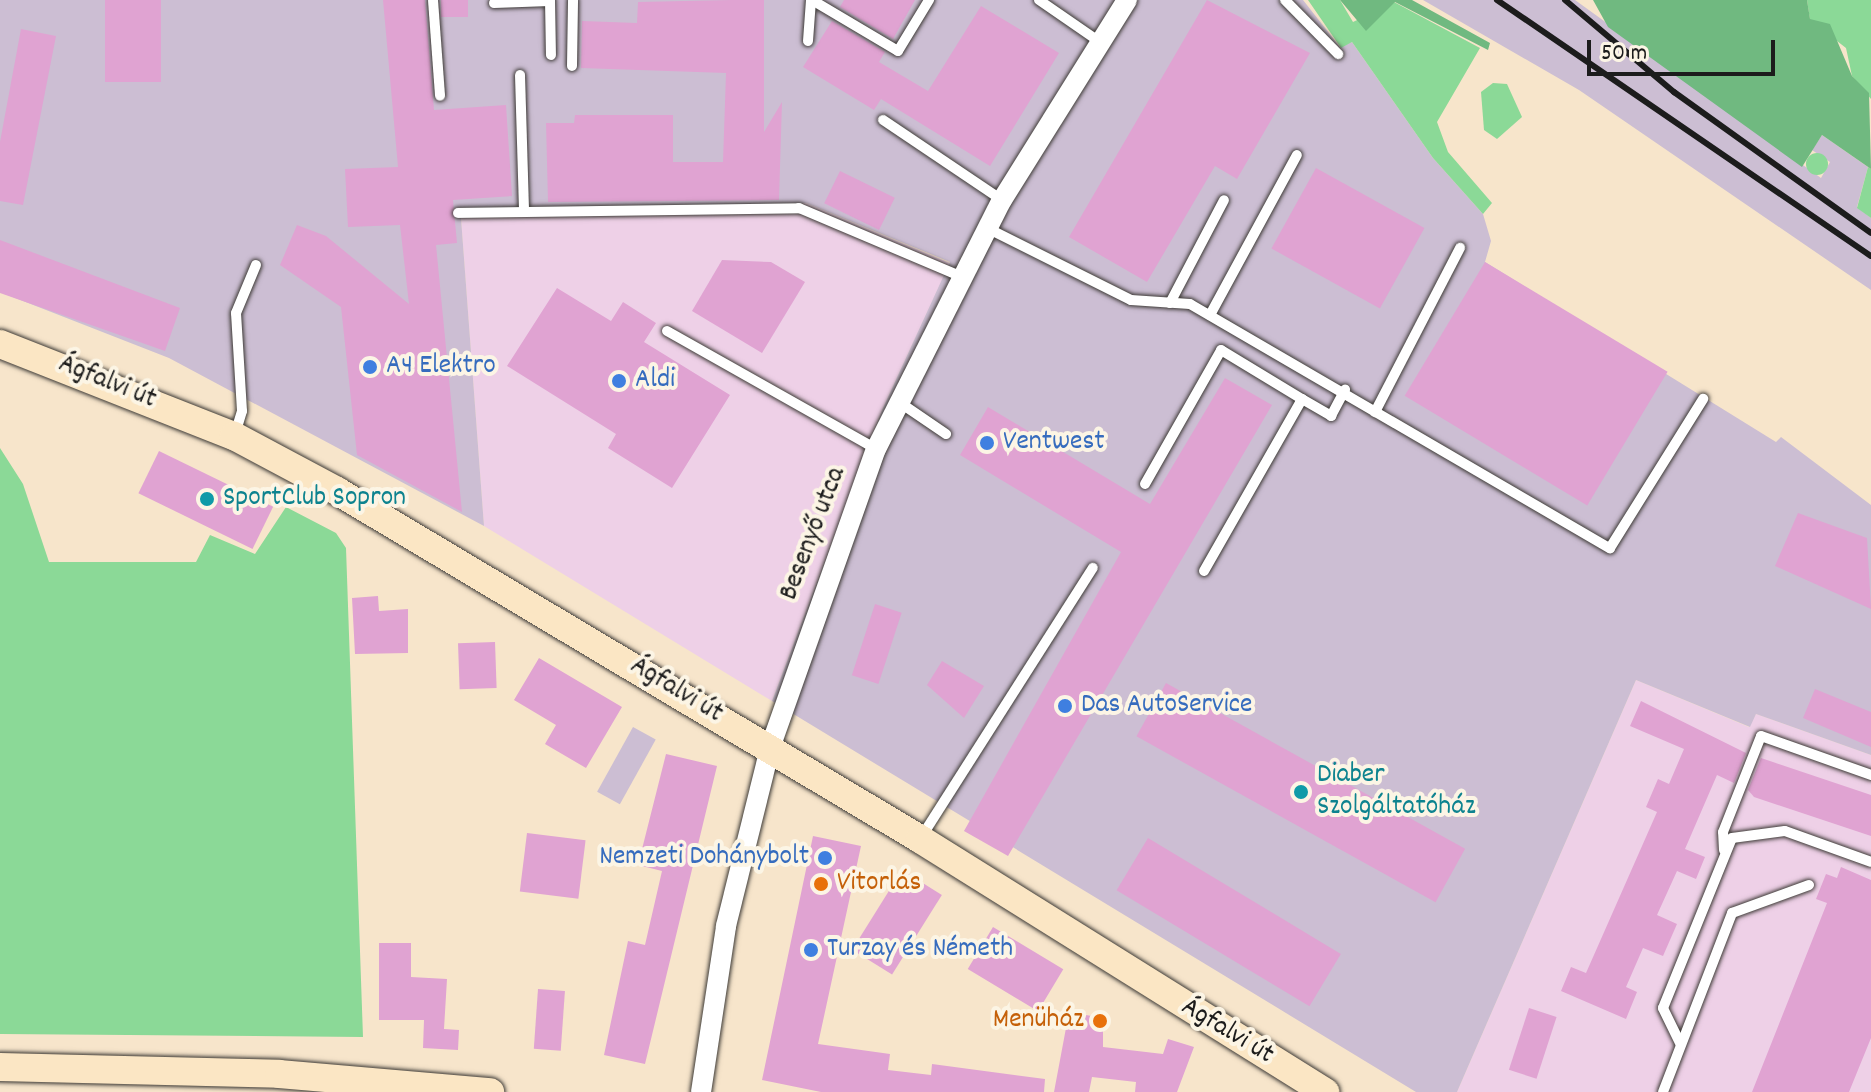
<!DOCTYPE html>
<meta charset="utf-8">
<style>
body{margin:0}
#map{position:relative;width:1871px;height:1092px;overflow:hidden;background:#f7e5cb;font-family:Dekko,sans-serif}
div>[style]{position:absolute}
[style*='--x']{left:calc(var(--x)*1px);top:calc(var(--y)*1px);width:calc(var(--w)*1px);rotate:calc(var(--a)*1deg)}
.built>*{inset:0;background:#eed0e7}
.industrial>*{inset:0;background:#ccbed3;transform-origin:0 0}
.green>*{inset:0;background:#8bd997}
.round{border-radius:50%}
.forest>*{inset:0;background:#70b980}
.building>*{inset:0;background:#e0a3d2;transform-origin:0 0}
.roads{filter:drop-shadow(0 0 2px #3d3a36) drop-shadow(0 0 2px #3d3a36)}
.lane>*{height:10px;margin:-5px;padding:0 5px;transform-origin:5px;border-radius:5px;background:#fff}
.street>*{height:20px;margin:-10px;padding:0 10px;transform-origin:10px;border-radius:10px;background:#fff}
.secondary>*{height:28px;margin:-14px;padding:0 14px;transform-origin:14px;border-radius:14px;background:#fbe6c4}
.rail>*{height:6px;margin:-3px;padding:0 3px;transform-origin:3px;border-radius:3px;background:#1c1c1c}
.dots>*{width:22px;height:22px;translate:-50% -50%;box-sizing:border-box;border:4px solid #fcf5e5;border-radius:50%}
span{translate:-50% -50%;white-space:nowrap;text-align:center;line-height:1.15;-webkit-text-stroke:8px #fcf5e5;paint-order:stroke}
.shop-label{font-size:28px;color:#366cbe}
.left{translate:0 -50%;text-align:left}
.right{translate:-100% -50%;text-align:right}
.street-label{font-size:28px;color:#1c1c1c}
.culture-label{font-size:28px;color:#0d838f}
.food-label{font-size:28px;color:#c56008}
.scale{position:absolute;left:1587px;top:40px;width:188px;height:36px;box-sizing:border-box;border:4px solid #1c1c1c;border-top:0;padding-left:10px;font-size:24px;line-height:28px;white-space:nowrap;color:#1c1c1c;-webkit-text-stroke:6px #fcf5e5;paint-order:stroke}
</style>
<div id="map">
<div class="built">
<div style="clip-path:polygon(806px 203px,950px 263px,882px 410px,772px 701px,484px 526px,461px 218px)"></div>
<div style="clip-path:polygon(1636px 680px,1749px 727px,1756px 714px,1871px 755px,1871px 1092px,1457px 1092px)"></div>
</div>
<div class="industrial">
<div style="clip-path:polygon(0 0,1303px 0,1340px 47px,1352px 42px,1433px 158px,1483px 214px,1491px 241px,1485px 262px,1776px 442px,1781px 437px,1871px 505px,1871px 755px,1756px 714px,1750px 727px,1636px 680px,1457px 1092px,1416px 1092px,772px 701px,882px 410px,950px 262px,806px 203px,461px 218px,484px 526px,169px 358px,0 292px)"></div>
<div style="clip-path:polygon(1423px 0,1575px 0,1821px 178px,1830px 162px,1812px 150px,1822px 135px,1868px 167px,1857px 207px,1871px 218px,1871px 290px,1579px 90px)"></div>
<div style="left:633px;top:727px;width:26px;height:74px;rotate:29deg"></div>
</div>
<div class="green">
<div style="clip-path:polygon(1308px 0,1340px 0,1353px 22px,1394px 2px,1480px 48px,1437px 122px,1448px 152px,1492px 203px,1483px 214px,1433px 158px,1352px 42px,1341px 48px)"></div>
<div style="clip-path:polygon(1807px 0,1871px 0,1871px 99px,1852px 76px,1846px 48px,1810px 20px)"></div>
<div style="clip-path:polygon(1493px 83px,1507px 84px,1522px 117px,1497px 139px,1484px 130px,1481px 92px)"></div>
<div class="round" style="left:1806px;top:153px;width:22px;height:22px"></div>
<div style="clip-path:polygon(1868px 167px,1871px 169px,1871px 218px,1857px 208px)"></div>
<div style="clip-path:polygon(0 448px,23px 484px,49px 562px,196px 562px,210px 535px,255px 554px,286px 507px,336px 533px,346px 548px,363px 1037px,0 1034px)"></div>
</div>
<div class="forest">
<div style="clip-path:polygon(1340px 0,1412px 0,1490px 43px,1488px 50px,1395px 2px,1366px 31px)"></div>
<div style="clip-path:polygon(1593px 0,1807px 0,1810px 19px,1830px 24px,1852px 76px,1869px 93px,1871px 169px,1822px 135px,1802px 167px,1608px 27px)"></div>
</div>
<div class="building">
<div style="left:105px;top:0;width:56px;height:82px"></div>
<div style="clip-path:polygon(383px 0,425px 0,434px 110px,506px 105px,512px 196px,453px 200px,457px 243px,436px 245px,462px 512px,357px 455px,341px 307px,280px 265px,297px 225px,326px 236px,409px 304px,400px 225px,348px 227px,345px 169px,398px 167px)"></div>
<div style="left:441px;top:0;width:27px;height:17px"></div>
<div style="clip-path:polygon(732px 0,764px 0,764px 132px,782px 102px,779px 200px,548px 202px,546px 123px,574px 123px,575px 115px,673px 115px,673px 162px,723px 162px,726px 73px,581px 68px,582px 21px,637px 23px,638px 2px)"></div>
<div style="clip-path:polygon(844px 0,915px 0,893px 39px,840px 7px)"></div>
<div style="clip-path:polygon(1207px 0,1310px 53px,1237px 179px,1215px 166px,1147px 282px,1069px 237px)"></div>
<div style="clip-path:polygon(981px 6px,1059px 53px,990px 166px,881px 99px,874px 110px,803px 67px,832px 21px,885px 52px,879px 62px,928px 91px)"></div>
<div style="clip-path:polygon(21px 29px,56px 36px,23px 205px,0 201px,0 142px)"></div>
<div style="left:1316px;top:168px;width:124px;height:92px;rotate:29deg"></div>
<div style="left:840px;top:171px;width:61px;height:36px;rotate:26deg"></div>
<div style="clip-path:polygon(0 240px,180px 308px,165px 351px,0 293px)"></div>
<div style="clip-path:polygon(722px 260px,771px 262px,805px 282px,762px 353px,692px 311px)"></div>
<div style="left:1485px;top:262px;width:213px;height:156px;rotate:31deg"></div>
<div style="clip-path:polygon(557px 288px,611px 321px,623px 302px,656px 323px,644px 342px,730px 395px,672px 488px,608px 448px,616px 434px,507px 366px)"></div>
<div style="clip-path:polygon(1225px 378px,1272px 405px,1008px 856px,964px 831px,1121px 552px,960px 455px,988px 407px,1150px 504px)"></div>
<div style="left:159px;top:451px;width:127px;height:47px;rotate:26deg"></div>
<div style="clip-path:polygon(1798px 513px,1867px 538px,1871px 609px,1775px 566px)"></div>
<div style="clip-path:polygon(378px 596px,379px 611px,408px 609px,408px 653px,355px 654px,352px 598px)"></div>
<div style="left:875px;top:604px;width:28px;height:75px;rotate:18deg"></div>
<div style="left:495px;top:642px;width:46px;height:37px;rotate:88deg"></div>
<div style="clip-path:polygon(539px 658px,622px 707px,586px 768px,545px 744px,556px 725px,514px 700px)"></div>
<div style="clip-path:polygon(942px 661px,984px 686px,964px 718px,927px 685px)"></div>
<div style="left:1166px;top:683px;width:342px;height:61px;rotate:29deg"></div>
<div style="clip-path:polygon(1815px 689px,1871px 712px,1871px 747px,1803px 718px)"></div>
<div style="clip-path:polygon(1641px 701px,1746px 753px,1734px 783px,1717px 775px,1685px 849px,1705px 857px,1696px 879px,1677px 871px,1657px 915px,1677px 924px,1663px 956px,1643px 948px,1626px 987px,1637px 992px,1626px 1019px,1561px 991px,1571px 967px,1586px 973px,1657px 812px,1646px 807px,1658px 779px,1669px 784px,1684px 749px,1630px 726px)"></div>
<div style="clip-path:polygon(666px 754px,717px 766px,645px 1064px,604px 1055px,628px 941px,645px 945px,662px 871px,638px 865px)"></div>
<div style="clip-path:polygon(1761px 758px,1871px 795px,1871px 836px,1754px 797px,1748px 790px)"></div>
<div style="left:527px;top:833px;width:59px;height:59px;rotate:7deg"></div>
<div style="clip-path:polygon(813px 836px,861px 846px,818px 1044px,890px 1054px,888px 1070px,931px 1075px,932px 1064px,1045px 1079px,1044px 1092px,821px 1092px,762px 1080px)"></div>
<div style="left:1148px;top:838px;width:225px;height:61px;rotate:31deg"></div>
<div style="clip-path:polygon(1841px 867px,1871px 880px,1871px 1038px,1849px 1092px,1752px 1092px,1827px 903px,1816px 899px,1826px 874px,1837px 878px)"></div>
<div style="left:902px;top:870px;width:47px;height:94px;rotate:32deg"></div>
<div style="left:993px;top:927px;width:82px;height:49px;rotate:31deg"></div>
<div style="clip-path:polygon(379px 943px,411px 943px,411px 977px,447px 979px,444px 1029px,459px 1030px,458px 1050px,423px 1048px,424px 1020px,379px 1020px)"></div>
<div style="left:538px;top:989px;width:27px;height:60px;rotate:4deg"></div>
<div style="left:1529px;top:1008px;width:29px;height:65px;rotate:18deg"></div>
<div style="clip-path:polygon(1069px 1012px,1103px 1018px,1103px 1047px,1163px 1054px,1168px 1039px,1194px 1047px,1177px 1092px,1135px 1092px,1136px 1082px,1092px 1077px,1089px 1092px,1054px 1092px)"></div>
</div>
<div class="roads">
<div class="lane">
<div style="--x:433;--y:0;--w:96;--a:85.8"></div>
<div style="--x:550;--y:0;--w:55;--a:89"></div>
<div style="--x:812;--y:0;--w:100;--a:30.7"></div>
<div style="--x:898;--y:51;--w:60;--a:-58.7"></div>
<div style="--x:1039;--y:0;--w:70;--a:34.6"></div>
<div style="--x:1285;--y:0;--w:76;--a:45.5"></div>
<div style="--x:494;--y:3;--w:56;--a:-2"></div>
<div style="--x:808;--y:41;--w:41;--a:-85.8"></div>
<div style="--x:572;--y:66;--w:66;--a:-89.1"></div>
<div style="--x:520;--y:75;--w:137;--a:88.3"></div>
<div style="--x:883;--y:120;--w:143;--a:33.9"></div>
<div style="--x:458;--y:213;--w:341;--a:-0.8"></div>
<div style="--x:799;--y:208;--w:175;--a:22.9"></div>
<div style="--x:987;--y:228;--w:161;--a:26.6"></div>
<div style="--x:1131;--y:300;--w:59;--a:3.9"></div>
<div style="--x:1190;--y:304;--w:486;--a:30.2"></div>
<div style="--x:1610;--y:548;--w:176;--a:-58"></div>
<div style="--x:1170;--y:303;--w:116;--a:-62.3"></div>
<div style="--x:1210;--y:315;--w:182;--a:-61.5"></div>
<div style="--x:667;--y:331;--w:240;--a:29.4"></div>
<div style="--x:899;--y:402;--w:57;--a:34.2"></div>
<div style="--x:1375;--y:412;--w:185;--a:-62.6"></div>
<div style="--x:235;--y:434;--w:24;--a:-73"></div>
<div style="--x:242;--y:411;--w:98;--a:-93.5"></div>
<div style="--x:236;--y:313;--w:52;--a:-67.4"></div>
<div style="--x:1145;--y:484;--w:154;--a:-60.4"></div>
<div style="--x:1221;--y:350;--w:95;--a:31.2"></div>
<div style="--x:1204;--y:571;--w:198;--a:-60.3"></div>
<div style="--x:1302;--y:399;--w:34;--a:30"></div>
<div style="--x:1331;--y:416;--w:30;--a:-62"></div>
<div style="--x:922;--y:836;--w:318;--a:-57.5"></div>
<div style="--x:1724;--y:850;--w:18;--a:-93"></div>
<div style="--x:1723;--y:832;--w:103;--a:-68.4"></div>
<div style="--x:1761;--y:736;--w:117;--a:19.5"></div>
<div style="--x:1680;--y:1043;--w:39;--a:-116"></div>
<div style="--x:1663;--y:1008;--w:183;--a:-67.9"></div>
<div style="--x:1732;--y:838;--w:53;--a:-7.5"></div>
<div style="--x:1785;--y:831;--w:91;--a:19.8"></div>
<div style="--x:1663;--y:1092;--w:192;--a:-68.9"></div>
<div style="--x:1732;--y:913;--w:82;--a:-20"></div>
</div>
<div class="street">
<div style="--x:701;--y:1092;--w:168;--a:-81.4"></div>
<div style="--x:726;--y:926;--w:183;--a:-76.1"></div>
<div style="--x:770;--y:748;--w:317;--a:-70.5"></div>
<div style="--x:876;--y:449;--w:279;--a:-63.2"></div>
<div style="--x:1002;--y:200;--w:236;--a:-58"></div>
</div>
<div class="secondary">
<div style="--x:0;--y:344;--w:251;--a:21.5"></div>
<div style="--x:234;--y:436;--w:117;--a:28.1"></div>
<div style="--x:337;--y:491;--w:679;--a:30.83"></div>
<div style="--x:920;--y:839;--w:478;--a:32"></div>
<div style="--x:0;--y:1067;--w:279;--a:1.4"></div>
<div style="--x:279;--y:1074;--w:212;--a:4.9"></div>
</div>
</div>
<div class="rail">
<div style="--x:1497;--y:0;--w:453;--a:34.4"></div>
<div style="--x:1565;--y:0;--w:143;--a:40.2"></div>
<div style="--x:1674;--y:92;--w:242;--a:35.6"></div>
</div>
<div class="dots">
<div style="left:370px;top:367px;background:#3f7fe0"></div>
<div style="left:619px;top:381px;background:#3f7fe0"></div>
<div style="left:987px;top:443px;background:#3f7fe0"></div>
<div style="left:207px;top:499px;background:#0f9aa8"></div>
<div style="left:1065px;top:706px;background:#3f7fe0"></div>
<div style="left:1301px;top:792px;background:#0f9aa8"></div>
<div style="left:825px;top:858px;background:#3f7fe0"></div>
<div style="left:821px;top:884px;background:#e8710a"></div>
<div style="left:811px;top:950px;background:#3f7fe0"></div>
<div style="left:1100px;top:1021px;background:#e8710a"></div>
</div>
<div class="shop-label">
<span class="left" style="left:386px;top:367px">A4 Elektro</span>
<span class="left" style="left:635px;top:381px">Aldi</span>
<span class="left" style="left:1003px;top:443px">Ventwest</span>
<span class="left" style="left:1081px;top:706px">Das AutoService</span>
<span class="right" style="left:809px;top:858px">Nemzeti Dohánybolt</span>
<span class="left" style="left:827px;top:950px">Turzay és Németh</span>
</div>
<div class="street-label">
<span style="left:107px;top:383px;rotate:22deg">Ágfalvi út</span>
<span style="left:814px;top:534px;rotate:-69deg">Besenyő utca</span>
<span style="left:676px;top:691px;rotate:31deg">Ágfalvi út</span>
<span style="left:1227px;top:1032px;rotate:31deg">Ágfalvi út</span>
</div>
<div class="culture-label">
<span class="left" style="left:223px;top:499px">SportClub Sopron</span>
<span class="left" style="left:1317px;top:792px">Diaber<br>Szolgáltatóház</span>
</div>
<div class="food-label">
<span class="left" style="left:837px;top:884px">Vitorlás</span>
<span class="right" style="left:1084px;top:1021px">Menüház</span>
</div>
<div class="scale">50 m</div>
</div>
